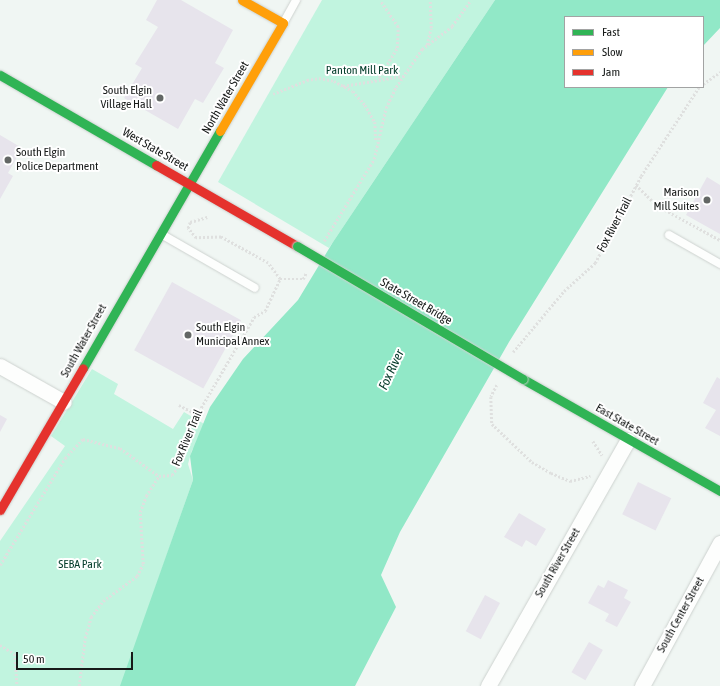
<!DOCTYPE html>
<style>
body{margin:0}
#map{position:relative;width:720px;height:686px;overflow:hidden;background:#f0f6f3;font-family:"Asap Condensed",sans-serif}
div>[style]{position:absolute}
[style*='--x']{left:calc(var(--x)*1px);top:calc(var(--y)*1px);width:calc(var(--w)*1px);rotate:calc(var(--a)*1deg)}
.green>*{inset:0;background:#c1f4df}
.water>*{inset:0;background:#91e8c7}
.building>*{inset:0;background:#e7e4ec;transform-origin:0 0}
.path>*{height:2.5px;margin-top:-1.25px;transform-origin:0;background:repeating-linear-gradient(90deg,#dfe0df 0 2px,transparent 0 4px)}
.roads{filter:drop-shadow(0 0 1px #cdd2cf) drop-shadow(0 0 1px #cdd2cf)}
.lane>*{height:8px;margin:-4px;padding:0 4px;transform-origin:4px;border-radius:4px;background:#fdfefd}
.street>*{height:15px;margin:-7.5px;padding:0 7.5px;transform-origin:7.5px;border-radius:7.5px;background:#fdfefd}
.fast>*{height:9px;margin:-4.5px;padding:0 4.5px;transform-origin:4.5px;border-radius:4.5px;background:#30b455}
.slow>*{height:9px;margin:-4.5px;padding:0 4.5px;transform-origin:4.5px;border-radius:4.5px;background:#ff9f0a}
.jam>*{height:9px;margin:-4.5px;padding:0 4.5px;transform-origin:4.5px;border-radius:4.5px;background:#e5322d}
.bridges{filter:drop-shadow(0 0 1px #cdd2cf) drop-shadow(0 0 1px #cdd2cf)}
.fast-bridge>*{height:9px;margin:-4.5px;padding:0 4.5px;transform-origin:4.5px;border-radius:4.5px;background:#30b455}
.dots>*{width:11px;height:11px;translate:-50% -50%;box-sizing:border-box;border:2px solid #fff;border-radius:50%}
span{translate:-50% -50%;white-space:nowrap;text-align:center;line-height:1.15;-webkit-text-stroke:4px #fff;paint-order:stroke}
.park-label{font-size:12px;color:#043d2b}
.poi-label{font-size:12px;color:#171a19}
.right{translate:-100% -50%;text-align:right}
.left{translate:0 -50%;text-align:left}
.street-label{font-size:12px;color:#171a19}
.water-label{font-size:13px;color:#003625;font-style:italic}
.legend{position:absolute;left:564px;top:16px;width:140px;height:72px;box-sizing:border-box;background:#fff;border:1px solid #a2a3a3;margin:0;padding:5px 7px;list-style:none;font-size:12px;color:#171a19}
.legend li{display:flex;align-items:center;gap:8px;height:20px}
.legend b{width:20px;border:1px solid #a2a3a3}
.scale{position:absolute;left:16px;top:652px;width:117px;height:18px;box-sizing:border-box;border:2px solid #171a19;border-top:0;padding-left:5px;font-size:12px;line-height:14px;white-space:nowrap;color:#171a19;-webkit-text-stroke:3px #fff;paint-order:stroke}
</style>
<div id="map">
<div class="green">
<div style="clip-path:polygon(322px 0,495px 0,329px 248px,218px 182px)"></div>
<div style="clip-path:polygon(92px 369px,118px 384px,114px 394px,173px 429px,184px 412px,211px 428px,192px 450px,188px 464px,193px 480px,121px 686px,0 686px,0 541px,65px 446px,51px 436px)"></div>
</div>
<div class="water">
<div style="clip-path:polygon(495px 0,720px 0,720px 28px,703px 46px,703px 17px,565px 17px,565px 87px,668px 87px,509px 342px,400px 532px,381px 575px,396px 607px,355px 686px,120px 686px,193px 480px,190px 456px,210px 407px,243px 359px,298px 300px,333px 242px)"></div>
</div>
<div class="building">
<div style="clip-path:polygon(157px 0,181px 0,233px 30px,215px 63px,224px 68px,203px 103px,195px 99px,178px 129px,124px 98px,142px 68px,135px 64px,158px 27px,146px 20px)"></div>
<div style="clip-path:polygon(0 135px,22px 148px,8px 173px,13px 176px,0 199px)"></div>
<div style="clip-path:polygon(707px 177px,720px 185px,720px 234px,686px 215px)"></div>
<div style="left:172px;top:282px;width:79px;height:78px;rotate:29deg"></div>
<div style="clip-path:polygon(717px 377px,720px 379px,720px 436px,705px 428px,716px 410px,703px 403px)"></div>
<div style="clip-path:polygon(0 415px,7px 419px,0 432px)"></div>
<div style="left:638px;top:482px;width:37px;height:36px;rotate:26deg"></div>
<div style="clip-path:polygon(519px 513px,546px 529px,536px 546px,526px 540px,522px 547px,504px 537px)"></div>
<div style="clip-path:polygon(608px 580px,628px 590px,624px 598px,631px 602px,617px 627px,605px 621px,609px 614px,588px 603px,598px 585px,604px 588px)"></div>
<div style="left:485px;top:595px;width:17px;height:41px;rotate:28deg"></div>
<div style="left:589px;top:642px;width:16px;height:35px;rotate:30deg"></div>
</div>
<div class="path">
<div style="--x:427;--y:45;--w:17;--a:-77"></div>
<div style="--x:431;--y:28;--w:28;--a:-92"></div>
<div style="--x:379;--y:78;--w:35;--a:-59"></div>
<div style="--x:397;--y:48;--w:21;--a:-87"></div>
<div style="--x:398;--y:27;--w:32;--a:-124"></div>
<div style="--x:703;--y:84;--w:21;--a:-35"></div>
<div style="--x:343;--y:86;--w:61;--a:-9.5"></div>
<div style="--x:273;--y:94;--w:37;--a:-22"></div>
<div style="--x:307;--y:80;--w:12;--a:-9"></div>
<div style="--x:319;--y:78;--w:15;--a:11"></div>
<div style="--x:334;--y:81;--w:21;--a:28"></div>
<div style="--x:353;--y:91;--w:18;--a:49"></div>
<div style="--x:365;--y:105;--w:20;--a:60"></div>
<div style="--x:375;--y:122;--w:18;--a:87"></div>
<div style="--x:636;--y:185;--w:30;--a:44"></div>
<div style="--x:658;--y:206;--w:71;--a:28.7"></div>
<div style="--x:324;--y:241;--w:96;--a:-58.6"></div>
<div style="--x:374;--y:159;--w:52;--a:-76.8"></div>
<div style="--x:386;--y:108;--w:23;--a:-65"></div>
<div style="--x:396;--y:87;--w:46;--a:-55.6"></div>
<div style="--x:422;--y:49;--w:38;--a:-37"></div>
<div style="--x:452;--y:26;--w:32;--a:-54"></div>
<div style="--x:280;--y:279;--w:23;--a:0"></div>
<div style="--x:303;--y:279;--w:7;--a:-63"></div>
<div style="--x:513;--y:352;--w:80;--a:-50.1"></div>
<div style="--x:564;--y:291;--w:42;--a:-42.1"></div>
<div style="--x:595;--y:263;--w:98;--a:-62.1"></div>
<div style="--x:641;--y:176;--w:106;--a:-56.9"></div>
<div style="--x:497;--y:385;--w:13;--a:117"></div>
<div style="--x:491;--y:397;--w:27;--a:88"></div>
<div style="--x:492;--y:424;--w:55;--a:43.5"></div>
<div style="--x:532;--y:462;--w:22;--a:30"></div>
<div style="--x:551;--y:473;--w:21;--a:23"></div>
<div style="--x:570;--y:481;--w:21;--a:-14"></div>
<div style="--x:179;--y:405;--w:20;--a:27"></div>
<div style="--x:593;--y:441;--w:17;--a:57"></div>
<div style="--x:0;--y:565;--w:125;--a:-58.7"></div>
<div style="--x:65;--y:458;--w:26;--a:-47"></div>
<div style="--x:83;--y:439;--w:38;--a:14"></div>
<div style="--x:120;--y:448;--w:48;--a:35.7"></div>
<div style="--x:0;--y:645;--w:17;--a:31"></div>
<div style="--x:15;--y:654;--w:32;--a:86"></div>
<div style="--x:79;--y:686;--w:48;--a:-82.9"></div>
<div style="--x:85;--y:638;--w:22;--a:-74"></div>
<div style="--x:91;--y:617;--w:20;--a:-53"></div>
<div style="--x:103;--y:601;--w:42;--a:-36.3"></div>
<div style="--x:137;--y:576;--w:13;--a:-63"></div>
<div style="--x:143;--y:564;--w:52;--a:-93.3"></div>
<div style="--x:140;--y:512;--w:17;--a:-69"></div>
<div style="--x:146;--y:496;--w:24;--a:-57"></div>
<div style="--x:159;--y:476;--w:13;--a:-4"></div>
<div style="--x:172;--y:475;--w:12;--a:-55"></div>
<div style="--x:179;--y:465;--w:42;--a:-73.3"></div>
<div style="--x:191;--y:425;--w:125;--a:-59.7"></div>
<div style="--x:254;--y:317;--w:13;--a:-29"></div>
<div style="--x:265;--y:311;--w:35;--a:-65"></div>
<div style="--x:280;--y:279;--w:20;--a:-127"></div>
<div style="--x:268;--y:263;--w:54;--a:-151"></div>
<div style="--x:221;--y:237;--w:25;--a:178"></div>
<div style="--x:196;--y:238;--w:13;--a:-129"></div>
<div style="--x:188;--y:228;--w:6;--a:-72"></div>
<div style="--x:190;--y:222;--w:18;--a:-16"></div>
</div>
<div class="roads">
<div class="lane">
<div style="--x:284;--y:22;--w:25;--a:-61"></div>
<div style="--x:161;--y:234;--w:108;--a:29.9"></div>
<div style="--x:669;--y:235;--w:59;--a:29.6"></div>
</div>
<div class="street">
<div style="--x:0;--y:366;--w:73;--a:29.4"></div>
<div style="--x:488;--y:686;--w:283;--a:-60.4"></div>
<div style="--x:642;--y:686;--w:163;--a:-61.4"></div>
</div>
<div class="fast">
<div style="--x:0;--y:75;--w:180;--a:30"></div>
<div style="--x:83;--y:368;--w:274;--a:-60"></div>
<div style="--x:523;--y:379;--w:227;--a:29.6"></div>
</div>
<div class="slow">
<div style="--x:220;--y:131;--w:125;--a:-59.7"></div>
<div style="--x:283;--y:23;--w:47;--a:-150.7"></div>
</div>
<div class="jam">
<div style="--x:156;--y:165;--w:163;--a:29.9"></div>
<div style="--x:0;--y:510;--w:164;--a:-59.7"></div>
</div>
</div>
<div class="bridges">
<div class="fast-bridge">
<div style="--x:297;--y:246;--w:262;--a:30.5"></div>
</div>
</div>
<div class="dots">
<div style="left:160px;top:98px;background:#636765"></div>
<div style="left:8px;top:160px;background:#636765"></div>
<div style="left:707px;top:200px;background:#636765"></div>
<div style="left:188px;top:335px;background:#636765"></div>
</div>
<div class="park-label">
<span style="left:362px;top:71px">Panton Mill Park</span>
<span style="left:80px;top:565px">SEBA Park</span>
</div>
<div class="poi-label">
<span class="right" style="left:152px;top:98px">South Elgin<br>Village Hall</span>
<span class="left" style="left:16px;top:160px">South Elgin<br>Police Department</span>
<span class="right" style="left:699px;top:200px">Marison<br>Mill Suites</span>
<span class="left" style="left:196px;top:335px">South Elgin<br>Municipal Annex</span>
</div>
<div class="street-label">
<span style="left:226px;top:98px;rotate:-60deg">North Water Street</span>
<span style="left:155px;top:150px;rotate:30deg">West State Street</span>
<span style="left:615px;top:225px;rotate:-62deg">Fox River Trail</span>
<span style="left:416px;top:302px;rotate:30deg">State Street Bridge</span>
<span style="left:84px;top:341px;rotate:-61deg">South Water Street</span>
<span style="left:627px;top:425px;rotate:30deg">East State Street</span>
<span style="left:188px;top:438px;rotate:-67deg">Fox River Trail</span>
<span style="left:558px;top:563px;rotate:-60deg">South River Street</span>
<span style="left:681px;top:615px;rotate:-61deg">South Center Street</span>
</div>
<div class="water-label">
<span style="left:392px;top:370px;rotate:-65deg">Fox River</span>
</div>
<ul class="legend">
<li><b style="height:5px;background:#30b455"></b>Fast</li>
<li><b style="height:5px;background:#ff9f0a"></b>Slow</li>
<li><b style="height:5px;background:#e5322d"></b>Jam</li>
</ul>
<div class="scale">50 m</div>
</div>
